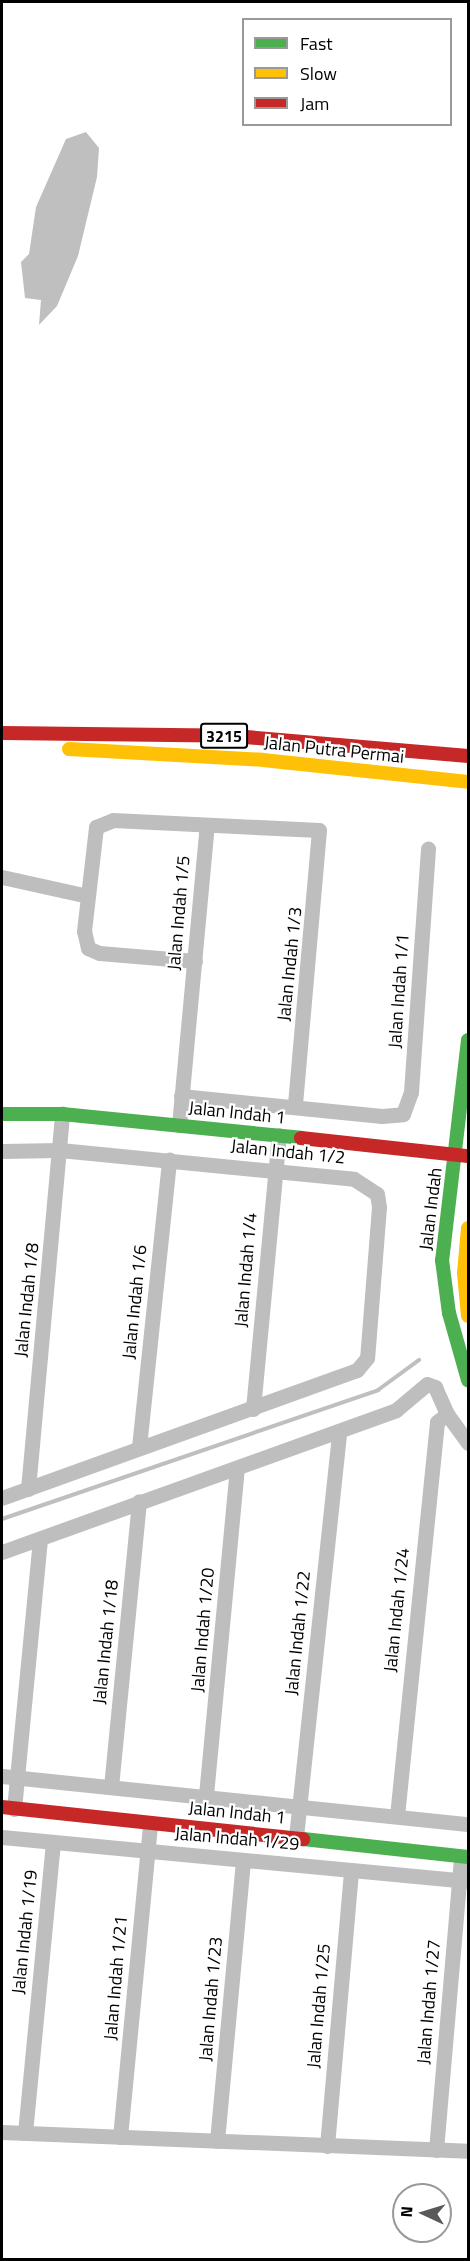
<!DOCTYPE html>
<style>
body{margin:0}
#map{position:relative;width:470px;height:2261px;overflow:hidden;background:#fff;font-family:"Titillium Web",sans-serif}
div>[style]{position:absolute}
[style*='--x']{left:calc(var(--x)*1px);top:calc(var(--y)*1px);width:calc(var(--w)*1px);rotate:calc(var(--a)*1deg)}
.water>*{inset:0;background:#bfbfbf}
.stream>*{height:4px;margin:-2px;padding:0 2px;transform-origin:2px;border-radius:2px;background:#bfbfbf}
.street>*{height:15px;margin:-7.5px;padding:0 7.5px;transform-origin:7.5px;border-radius:7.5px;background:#bebebe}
.fast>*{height:14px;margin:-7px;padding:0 7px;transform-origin:7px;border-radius:7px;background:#4caf50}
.slow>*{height:14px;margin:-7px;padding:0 7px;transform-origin:7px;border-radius:7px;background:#ffc107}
.jam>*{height:14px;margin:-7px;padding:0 7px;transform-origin:7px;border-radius:7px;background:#c62828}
span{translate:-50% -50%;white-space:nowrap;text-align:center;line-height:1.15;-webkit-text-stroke:4.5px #fff;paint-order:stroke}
.shield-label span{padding:2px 4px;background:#fff;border:2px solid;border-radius:4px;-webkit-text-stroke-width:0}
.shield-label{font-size:16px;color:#000;font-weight:700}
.street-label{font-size:18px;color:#000}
.frame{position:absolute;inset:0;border:3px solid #000;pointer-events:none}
.legend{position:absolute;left:242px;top:18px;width:210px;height:108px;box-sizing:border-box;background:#fff;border:2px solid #999;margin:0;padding:8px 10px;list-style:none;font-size:18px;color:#000}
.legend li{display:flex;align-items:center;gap:12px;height:30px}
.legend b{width:30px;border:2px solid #999}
.north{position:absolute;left:392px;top:2183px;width:60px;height:60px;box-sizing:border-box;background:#fff;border:2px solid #999;border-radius:50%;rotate:274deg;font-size:16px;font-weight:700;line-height:24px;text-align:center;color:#000}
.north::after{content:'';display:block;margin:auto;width:21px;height:27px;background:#595959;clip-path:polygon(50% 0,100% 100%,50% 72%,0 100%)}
</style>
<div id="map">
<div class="water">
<div style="clip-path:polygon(86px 132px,99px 148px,97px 177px,78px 256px,57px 306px,39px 325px,41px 300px,25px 298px,21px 262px,29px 254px,36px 207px,66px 139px)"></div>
</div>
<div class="stream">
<div style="--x:2;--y:1519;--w:398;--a:-18.9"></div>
<div style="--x:378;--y:1390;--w:51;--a:-36.2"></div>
</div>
<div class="street">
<div style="--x:2;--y:877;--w:88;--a:12.5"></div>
<div style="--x:195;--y:961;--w:96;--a:-175.2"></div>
<div style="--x:99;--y:953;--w:12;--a:-156"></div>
<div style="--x:88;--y:948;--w:17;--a:-103"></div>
<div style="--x:84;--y:931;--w:105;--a:-83.4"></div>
<div style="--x:96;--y:827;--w:18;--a:-22"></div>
<div style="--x:113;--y:820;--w:206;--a:2.8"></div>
<div style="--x:319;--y:830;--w:278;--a:95"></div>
<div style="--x:181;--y:1096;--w:202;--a:5.7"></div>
<div style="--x:382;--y:1116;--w:21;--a:-5"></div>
<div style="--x:403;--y:1114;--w:23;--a:-70"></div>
<div style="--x:411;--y:1092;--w:244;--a:-86"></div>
<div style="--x:179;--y:1125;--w:301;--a:-84.7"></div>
<div style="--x:2;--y:1151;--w:58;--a:-1"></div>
<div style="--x:60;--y:1150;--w:295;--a:5.6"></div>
<div style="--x:354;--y:1179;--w:27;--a:33"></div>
<div style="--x:377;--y:1194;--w:13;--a:81"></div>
<div style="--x:379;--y:1207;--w:151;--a:94.5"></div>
<div style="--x:367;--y:1358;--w:16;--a:130"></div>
<div style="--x:357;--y:1370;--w:377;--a:160.2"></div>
<div style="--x:253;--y:1409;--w:275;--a:-84.6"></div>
<div style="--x:139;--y:1447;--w:289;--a:-84"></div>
<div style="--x:28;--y:1489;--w:377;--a:-84.8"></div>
<div style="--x:2;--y:1552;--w:419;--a:-19.8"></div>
<div style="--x:396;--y:1410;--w:40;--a:-40"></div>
<div style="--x:427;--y:1384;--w:9;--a:21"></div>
<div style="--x:435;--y:1387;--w:30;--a:66"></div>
<div style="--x:447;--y:1414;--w:36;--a:54"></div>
<div style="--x:2;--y:1776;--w:468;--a:5.9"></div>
<div style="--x:111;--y:1787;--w:287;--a:-84.4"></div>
<div style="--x:206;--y:1795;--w:328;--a:-84.6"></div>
<div style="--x:14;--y:1809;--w:270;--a:-84.5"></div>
<div style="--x:397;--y:1816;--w:396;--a:-84.2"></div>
<div style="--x:437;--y:1422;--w:13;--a:-39"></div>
<div style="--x:2;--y:1837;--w:468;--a:5.4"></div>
<div style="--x:296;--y:1837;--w:407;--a:-83.9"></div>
<div style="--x:2;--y:2132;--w:466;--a:2.3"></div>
<div style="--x:25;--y:2133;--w:291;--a:-84.5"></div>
<div style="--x:120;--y:2137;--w:315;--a:-84.5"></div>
<div style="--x:217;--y:2141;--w:282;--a:-84.7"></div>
<div style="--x:327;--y:2146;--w:277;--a:-85"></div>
<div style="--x:436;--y:2150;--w:294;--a:-85.1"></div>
</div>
<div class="fast">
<div style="--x:468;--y:1040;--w:222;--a:96.7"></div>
<div style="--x:442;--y:1260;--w:53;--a:82.5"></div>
<div style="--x:449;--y:1313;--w:70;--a:74.2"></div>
<div style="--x:2;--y:1114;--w:60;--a:0"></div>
<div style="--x:62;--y:1114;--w:240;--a:5.7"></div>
<div style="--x:303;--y:1839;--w:166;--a:6.2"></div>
</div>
<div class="slow">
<div style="--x:69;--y:749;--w:194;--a:3.2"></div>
<div style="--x:263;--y:760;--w:206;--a:6.1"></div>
<div style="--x:468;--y:1228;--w:45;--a:95.1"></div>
<div style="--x:464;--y:1273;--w:43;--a:84.7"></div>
</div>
<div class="jam">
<div style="--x:2;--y:733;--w:232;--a:0.7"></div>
<div style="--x:234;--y:736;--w:235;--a:4.9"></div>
<div style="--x:301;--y:1138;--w:168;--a:6.2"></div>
<div style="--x:2;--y:1807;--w:303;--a:6.1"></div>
</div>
<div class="shield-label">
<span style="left:224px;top:736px">3215</span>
</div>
<div class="street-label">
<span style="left:334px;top:750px;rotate:6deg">Jalan Putra Permai</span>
<span style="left:179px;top:913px;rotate:-85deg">Jalan Indah 1/5</span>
<span style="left:290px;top:964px;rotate:-84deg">Jalan Indah 1/3</span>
<span style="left:399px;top:991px;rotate:-86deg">Jalan Indah 1/1</span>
<span style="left:237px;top:1113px;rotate:6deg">Jalan Indah 1</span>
<span style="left:288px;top:1152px;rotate:6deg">Jalan Indah 1/2</span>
<span style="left:431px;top:1209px;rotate:-83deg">Jalan Indah</span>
<span style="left:246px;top:1270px;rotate:-85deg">Jalan Indah 1/4</span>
<span style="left:27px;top:1300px;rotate:-84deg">Jalan Indah 1/8</span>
<span style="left:135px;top:1302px;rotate:-84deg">Jalan Indah 1/6</span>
<span style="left:397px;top:1610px;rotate:-84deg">Jalan Indah 1/24</span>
<span style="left:203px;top:1630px;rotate:-85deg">Jalan Indah 1/20</span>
<span style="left:298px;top:1633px;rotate:-84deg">Jalan Indah 1/22</span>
<span style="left:106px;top:1642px;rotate:-84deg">Jalan Indah 1/18</span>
<span style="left:237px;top:1813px;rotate:6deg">Jalan Indah 1</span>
<span style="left:237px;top:1839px;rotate:5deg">Jalan Indah 1/29</span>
<span style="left:25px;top:1932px;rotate:-84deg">Jalan Indah 1/19</span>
<span style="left:116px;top:1978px;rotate:-85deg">Jalan Indah 1/21</span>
<span style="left:211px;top:1999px;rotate:-85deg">Jalan Indah 1/23</span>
<span style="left:429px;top:2002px;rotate:-85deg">Jalan Indah 1/27</span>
<span style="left:319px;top:2006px;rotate:-85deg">Jalan Indah 1/25</span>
</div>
<div class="frame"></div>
<ul class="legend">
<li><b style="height:8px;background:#4caf50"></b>Fast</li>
<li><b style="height:8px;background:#ffc107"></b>Slow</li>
<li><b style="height:8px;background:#c62828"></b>Jam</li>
</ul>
<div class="north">N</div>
</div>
